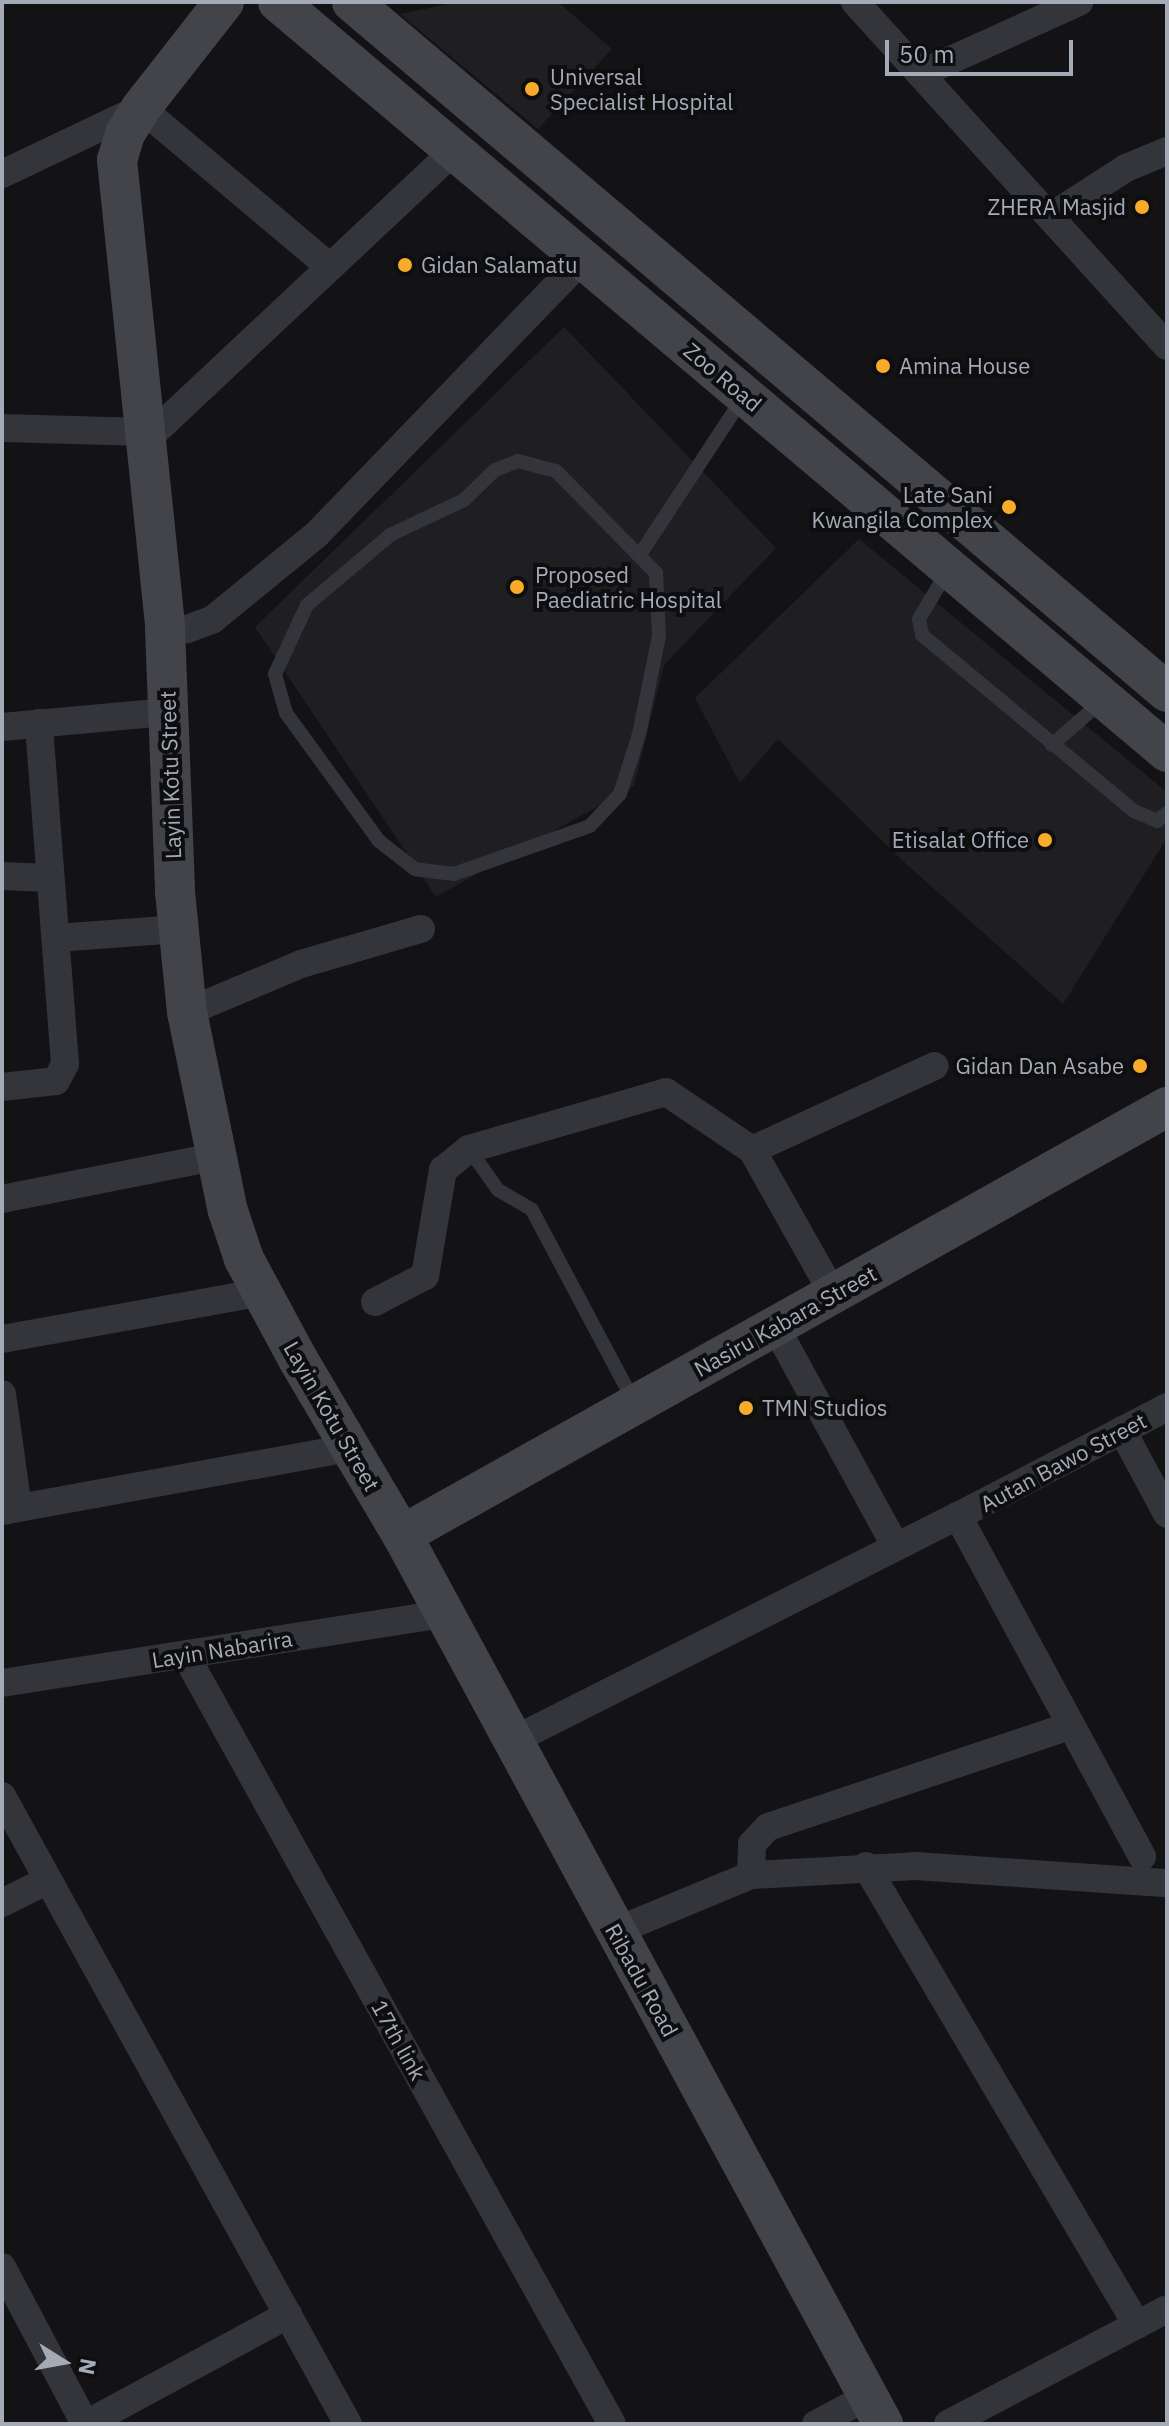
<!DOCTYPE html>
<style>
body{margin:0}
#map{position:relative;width:1169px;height:2426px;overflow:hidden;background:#131315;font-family:"IBM Plex Sans",sans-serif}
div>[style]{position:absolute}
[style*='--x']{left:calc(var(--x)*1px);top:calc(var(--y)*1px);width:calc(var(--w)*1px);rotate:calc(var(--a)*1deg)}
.built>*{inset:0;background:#1f1f22}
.lane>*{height:14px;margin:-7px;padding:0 7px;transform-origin:7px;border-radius:7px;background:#34353a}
.street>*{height:28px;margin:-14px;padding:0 14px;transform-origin:14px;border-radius:14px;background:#34353a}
.secondary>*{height:40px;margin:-20px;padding:0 20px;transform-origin:20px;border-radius:20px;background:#42444a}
.dots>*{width:22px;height:22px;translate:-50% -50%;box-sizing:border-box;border:4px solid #0e0e10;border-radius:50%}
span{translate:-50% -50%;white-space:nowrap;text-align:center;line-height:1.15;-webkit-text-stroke:8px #0e0e10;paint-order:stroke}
.poi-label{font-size:22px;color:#a4aab6}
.left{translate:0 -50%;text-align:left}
.right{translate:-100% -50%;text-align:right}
.street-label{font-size:22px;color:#a4aab6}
.frame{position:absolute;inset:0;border:4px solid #a4aab6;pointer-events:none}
.north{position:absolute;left:24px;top:2322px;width:80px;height:80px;-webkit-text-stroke:6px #0e0e10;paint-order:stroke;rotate:101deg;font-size:22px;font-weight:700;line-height:32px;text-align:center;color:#a4aab6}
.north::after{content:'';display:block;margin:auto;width:28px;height:36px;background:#a4aab6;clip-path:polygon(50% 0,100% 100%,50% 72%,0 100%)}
.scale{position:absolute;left:885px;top:40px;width:188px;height:36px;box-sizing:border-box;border:4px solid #a4aab6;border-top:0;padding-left:10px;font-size:24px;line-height:28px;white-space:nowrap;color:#a4aab6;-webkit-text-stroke:6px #0e0e10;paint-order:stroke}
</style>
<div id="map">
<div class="built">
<div style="clip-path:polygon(458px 2px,558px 2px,612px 49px,538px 129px,400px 14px)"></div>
<div style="clip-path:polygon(564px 327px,776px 548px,664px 665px,634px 786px,436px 897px,255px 627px)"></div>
<div style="clip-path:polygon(859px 539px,1167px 792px,1167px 838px,1063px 1004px,904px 862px,778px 739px,740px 783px,695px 698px)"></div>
</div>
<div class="lane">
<div style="--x:518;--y:461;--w:39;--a:15"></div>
<div style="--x:556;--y:471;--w:143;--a:45.6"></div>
<div style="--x:656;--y:573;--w:63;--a:87.3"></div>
<div style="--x:659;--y:636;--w:100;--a:101.5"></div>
<div style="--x:639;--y:734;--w:63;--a:107.6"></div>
<div style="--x:620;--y:794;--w:44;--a:133.2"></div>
<div style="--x:590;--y:826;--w:144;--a:160.6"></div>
<div style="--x:454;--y:874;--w:39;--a:-173"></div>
<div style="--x:415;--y:869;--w:46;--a:-142.1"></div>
<div style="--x:379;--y:841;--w:158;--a:-126"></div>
<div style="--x:286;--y:713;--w:41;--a:-105.8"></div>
<div style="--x:275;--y:674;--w:76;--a:-65.1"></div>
<div style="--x:307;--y:605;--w:109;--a:-40.1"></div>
<div style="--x:390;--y:535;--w:82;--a:-25.3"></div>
<div style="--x:464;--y:500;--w:43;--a:-44.1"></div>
<div style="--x:495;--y:470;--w:25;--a:-21"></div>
<div style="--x:639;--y:556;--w:188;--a:-56.7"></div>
<div style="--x:948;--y:570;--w:57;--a:120.6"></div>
<div style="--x:919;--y:619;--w:16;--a:79"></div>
<div style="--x:922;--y:635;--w:276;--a:39.7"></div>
<div style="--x:1134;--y:811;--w:25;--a:23"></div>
<div style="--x:1157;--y:821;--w:13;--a:-39"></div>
<div style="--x:1052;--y:745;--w:68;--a:-41.4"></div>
<div style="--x:469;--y:1149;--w:50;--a:54.7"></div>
<div style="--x:498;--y:1190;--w:39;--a:30"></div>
<div style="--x:532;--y:1210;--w:217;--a:62"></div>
</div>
<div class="street">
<div style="--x:855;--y:2;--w:464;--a:47.8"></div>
<div style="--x:920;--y:74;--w:175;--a:-24.4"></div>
<div style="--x:2;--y:174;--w:154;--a:-25.4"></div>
<div style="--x:141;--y:108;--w:247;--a:40.1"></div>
<div style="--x:1050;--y:217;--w:90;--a:-32.8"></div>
<div style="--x:1126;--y:168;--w:44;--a:-22.5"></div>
<div style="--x:2;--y:428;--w:143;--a:1.6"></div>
<div style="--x:145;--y:441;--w:424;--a:-43.2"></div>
<div style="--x:165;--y:628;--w:22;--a:3"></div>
<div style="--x:187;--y:629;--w:27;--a:-20"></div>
<div style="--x:212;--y:620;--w:136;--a:-39.3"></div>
<div style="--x:317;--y:534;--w:383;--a:-46"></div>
<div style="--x:2;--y:727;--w:167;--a:-5.2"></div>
<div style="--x:2;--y:876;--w:47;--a:2.4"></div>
<div style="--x:56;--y:938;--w:123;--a:-4.2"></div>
<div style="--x:187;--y:1012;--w:124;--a:-22.8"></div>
<div style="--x:301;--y:964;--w:125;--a:-16.3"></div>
<div style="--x:2;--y:1087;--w:54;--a:-6.3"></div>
<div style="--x:56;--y:1081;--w:19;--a:-62"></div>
<div style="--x:65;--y:1064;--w:342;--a:-94.4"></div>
<div style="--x:752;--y:1150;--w:201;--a:-24.7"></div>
<div style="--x:2;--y:1199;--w:216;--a:-11.2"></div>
<div style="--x:375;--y:1302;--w:56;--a:-27.5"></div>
<div style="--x:425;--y:1276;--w:108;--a:-80.4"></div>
<div style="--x:443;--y:1170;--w:33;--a:-39"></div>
<div style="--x:469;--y:1149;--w:205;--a:-16.1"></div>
<div style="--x:666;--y:1092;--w:104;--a:34"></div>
<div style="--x:752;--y:1150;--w:165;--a:60.6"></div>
<div style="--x:775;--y:1326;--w:252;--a:61.3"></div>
<div style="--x:2;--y:1339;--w:264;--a:-10.2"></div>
<div style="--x:2;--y:1394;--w:115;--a:82"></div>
<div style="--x:1122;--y:1430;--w:95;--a:61.8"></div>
<div style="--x:2;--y:1511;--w:354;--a:-10.3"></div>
<div style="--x:958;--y:1516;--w:236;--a:-27.5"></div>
<div style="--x:186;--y:1656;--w:878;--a:60.98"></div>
<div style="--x:2;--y:1683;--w:445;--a:-8.9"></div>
<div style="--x:512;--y:1741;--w:500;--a:-26.8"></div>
<div style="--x:958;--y:1516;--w:387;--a:61.6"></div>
<div style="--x:2;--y:1796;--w:717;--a:61.15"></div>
<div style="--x:866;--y:1866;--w:533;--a:59.44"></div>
<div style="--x:751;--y:1875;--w:31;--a:-88"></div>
<div style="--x:752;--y:1844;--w:23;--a:-47"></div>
<div style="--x:768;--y:1827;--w:318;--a:-18.5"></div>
<div style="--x:2;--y:1903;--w:51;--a:-26.6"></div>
<div style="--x:616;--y:1931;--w:146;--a:-22.5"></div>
<div style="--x:751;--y:1875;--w:164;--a:-3.1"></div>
<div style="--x:915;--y:1866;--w:253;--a:3.9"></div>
<div style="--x:2;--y:2267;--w:178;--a:62.1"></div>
<div style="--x:86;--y:2424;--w:230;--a:-28.4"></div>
<div style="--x:816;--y:2424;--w:58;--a:-27.9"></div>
<div style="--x:948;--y:2424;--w:247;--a:-27.7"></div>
</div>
<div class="secondary">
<div style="--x:224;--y:2;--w:135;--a:128.1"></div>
<div style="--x:141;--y:108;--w:31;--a:122"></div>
<div style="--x:125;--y:134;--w:27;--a:107"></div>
<div style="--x:117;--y:160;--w:470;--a:84.1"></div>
<div style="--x:165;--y:628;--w:264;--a:87.8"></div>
<div style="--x:175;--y:892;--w:121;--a:84.3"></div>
<div style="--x:187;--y:1012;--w:203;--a:78.4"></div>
<div style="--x:228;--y:1211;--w:51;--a:71.6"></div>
<div style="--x:244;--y:1259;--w:116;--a:61.7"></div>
<div style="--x:299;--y:1361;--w:202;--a:59.4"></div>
<div style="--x:402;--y:1535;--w:1011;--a:61.58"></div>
<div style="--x:278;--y:2;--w:1163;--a:40.15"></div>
<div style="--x:352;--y:2;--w:1068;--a:40.25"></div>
<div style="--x:402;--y:1535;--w:877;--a:-29.23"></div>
</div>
<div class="dots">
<div style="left:532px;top:89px;background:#f8ab28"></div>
<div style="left:1142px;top:207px;background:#f8ab28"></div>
<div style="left:405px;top:265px;background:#f8ab28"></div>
<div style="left:883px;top:366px;background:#f8ab28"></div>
<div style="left:1009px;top:507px;background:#f8ab28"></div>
<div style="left:517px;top:587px;background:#f8ab28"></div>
<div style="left:1045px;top:840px;background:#f8ab28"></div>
<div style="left:1140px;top:1066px;background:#f8ab28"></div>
<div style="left:746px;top:1408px;background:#f8ab28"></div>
</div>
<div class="poi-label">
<span class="left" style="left:550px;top:89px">Universal<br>Specialist Hospital</span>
<span class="right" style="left:1126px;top:207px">ZHERA Masjid</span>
<span class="left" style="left:421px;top:265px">Gidan Salamatu</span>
<span class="left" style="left:899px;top:366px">Amina House</span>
<span class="right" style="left:993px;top:507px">Late Sani<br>Kwangila Complex</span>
<span class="left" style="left:535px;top:587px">Proposed<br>Paediatric Hospital</span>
<span class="right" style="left:1029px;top:840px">Etisalat Office</span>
<span class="right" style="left:1124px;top:1066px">Gidan Dan Asabe</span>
<span class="left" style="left:762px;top:1408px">TMN Studios</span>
</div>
<div class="street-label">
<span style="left:723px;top:377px;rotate:40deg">Zoo Road</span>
<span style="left:170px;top:775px;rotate:-92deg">Layin Kotu Street</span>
<span style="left:785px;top:1321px;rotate:-29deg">Nasiru Kabara Street</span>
<span style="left:332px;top:1416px;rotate:60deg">Layin Kotu Street</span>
<span style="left:1063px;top:1462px;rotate:-28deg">Autan Bawo Street</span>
<span style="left:222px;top:1649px;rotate:-9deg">Layin Nabarira</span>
<span style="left:642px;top:1980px;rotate:61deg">Ribadu Road</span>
<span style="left:399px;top:2040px;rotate:61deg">17th link</span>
</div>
<div class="frame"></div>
<div class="north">N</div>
<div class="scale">50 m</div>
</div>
